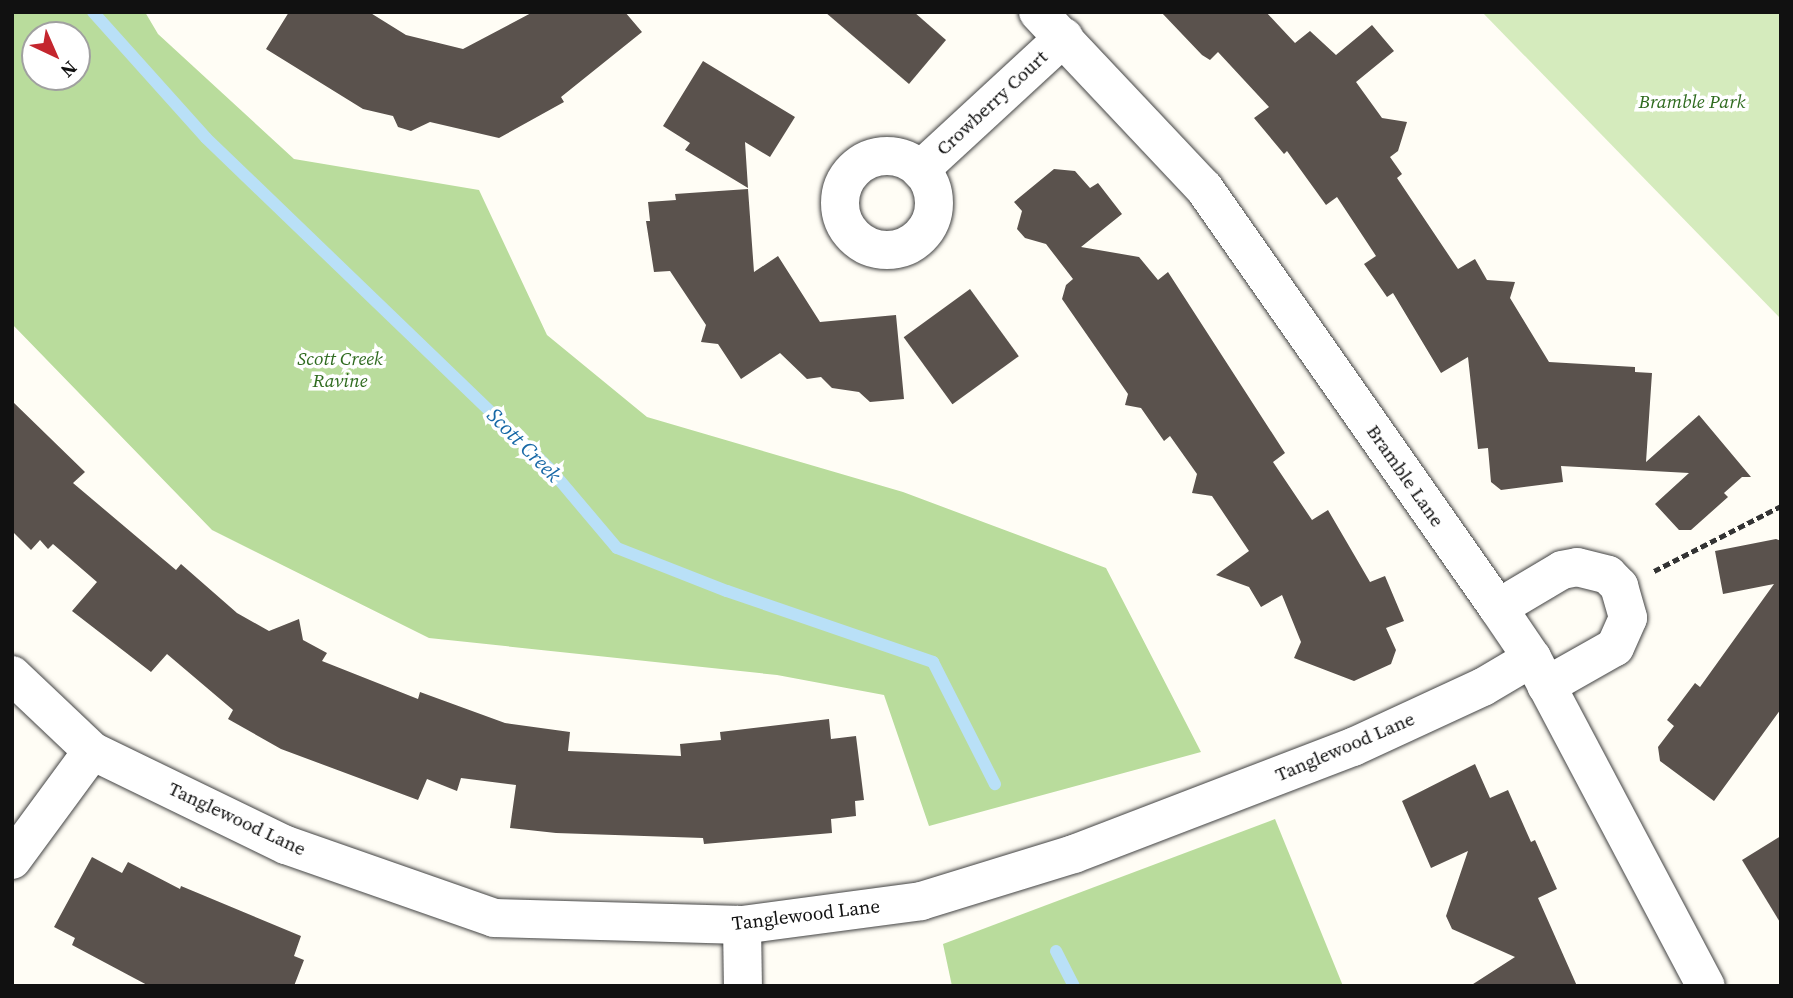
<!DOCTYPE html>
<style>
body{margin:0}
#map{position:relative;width:1793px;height:998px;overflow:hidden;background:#fffdf5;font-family:"Source Serif 4",serif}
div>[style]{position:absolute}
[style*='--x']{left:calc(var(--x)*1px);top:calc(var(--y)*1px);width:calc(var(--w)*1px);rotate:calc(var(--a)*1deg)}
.green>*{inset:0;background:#d5ebbd}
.forest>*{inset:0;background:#b9dc9c}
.stream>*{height:12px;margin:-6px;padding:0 6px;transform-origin:6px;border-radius:6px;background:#b9e0f7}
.building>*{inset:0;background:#5a524d;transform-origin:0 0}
.path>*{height:4.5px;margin-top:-2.25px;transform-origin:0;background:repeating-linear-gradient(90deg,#333 0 7px,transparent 0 10.5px)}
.roads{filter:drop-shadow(0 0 2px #444) drop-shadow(0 0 2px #444)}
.street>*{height:38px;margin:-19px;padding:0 19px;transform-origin:19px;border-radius:19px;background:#fff}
.street>.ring{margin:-19px;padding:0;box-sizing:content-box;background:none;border:38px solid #fff;border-radius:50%}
span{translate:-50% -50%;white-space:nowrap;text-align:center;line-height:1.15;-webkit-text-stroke:7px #fff;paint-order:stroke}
.park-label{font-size:19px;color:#2f6b1f;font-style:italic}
.street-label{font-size:19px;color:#111}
.water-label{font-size:21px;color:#1768a6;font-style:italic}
.frame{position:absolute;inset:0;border:14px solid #111;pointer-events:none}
.north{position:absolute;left:21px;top:21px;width:70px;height:70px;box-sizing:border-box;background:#fff;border:2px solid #a0a0a0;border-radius:50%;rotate:136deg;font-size:19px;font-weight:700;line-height:28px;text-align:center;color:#111}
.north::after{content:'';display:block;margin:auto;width:24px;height:32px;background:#c4262e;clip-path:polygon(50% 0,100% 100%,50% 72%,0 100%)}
</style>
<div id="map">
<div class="green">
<div style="clip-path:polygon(1482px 12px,1781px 12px,1781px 319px)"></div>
</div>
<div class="forest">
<div style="clip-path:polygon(evenodd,12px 12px,145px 12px,158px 34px,294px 159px,479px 190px,547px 335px,647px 417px,903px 492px,1106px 568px,1201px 752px,929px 826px,884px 695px,777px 675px,429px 638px,212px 530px,12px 324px,12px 12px,35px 35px,77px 35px,77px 77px,35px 77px,35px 35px)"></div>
<div style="clip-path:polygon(1275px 819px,1343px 986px,952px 986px,943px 944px)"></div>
</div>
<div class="stream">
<div style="--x:93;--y:12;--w:169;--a:48.1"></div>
<div style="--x:206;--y:138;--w:479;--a:43.9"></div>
<div style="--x:551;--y:470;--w:102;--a:49.8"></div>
<div style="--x:617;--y:548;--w:118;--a:21.4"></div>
<div style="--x:727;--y:591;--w:218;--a:19"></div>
<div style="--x:933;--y:662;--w:137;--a:63.1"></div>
<div style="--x:1056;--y:951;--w:39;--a:63"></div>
</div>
<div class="building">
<div style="clip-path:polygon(289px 12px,369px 12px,406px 35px,463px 49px,533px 12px,625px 12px,642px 32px,561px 97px,564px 102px,499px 138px,430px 122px,411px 131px,398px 127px,393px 116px,363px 109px,266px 49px)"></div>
<div style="clip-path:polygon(825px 12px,914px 12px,946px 40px,909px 84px)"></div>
<div style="clip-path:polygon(1161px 12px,1266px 12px,1295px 43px,1310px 31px,1336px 55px,1372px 25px,1394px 51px,1356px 82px,1382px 118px,1407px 122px,1398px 151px,1390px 157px,1402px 174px,1397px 178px,1458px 269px,1475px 259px,1487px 280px,1515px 282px,1510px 298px,1549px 362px,1635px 367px,1635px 372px,1652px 373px,1646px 462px,1699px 415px,1751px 477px,1742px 477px,1724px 493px,1728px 497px,1691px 530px,1679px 530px,1655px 504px,1689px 473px,1561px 466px,1563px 482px,1501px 490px,1491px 482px,1488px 448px,1478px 449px,1468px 357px,1441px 373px,1393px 293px,1387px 297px,1364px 264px,1376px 256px,1337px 197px,1326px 205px,1287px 151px,1284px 154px,1254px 118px,1269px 107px,1218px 52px,1210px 60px,1202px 55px)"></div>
<div style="clip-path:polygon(703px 61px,795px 117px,770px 157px,745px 142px,748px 188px,685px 150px,690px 143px,663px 126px)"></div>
<div style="clip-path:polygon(1054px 169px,1075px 171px,1090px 188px,1098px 183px,1122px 214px,1081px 247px,1139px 257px,1158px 280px,1168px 272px,1285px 453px,1273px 462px,1312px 520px,1328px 510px,1370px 582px,1385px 576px,1404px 621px,1386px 628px,1396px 650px,1391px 664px,1354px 681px,1294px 658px,1301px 642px,1282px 595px,1261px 607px,1249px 587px,1216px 575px,1249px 551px,1212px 496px,1192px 493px,1197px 474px,1170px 436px,1164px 441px,1141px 408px,1125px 405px,1128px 394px,1062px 299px,1066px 285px,1073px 279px,1046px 244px,1025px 238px,1017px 229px,1022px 211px,1014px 202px)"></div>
<div style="clip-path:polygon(748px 189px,754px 272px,778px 256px,820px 322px,896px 315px,904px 399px,870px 402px,859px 392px,832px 388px,821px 377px,807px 379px,780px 353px,741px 379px,718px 344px,701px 342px,706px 325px,670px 271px,654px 272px,646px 221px,650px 221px,648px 202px,676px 200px,675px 194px)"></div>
<div style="left:970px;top:289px;width:83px;height:82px;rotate:54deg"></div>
<div style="clip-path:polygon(12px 401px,85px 472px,73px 483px,176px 570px,181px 564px,237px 613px,269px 631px,299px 619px,303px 640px,327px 653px,322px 661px,418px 699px,420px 692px,505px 723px,570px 732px,568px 751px,681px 756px,680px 744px,721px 740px,720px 732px,829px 719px,831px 739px,856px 736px,864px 800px,855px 801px,856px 816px,831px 819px,832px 833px,704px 844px,703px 838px,556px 833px,510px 828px,516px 785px,461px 778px,457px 791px,427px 779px,418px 800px,281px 749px,228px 719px,233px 710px,167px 654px,151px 672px,72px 611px,97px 582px,53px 544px,48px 549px,40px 540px,31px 550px,12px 531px)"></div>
<div style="clip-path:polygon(1776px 539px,1781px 541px,1781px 709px,1714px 801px,1660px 761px,1658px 747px,1674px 726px,1667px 720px,1695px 683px,1700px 687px,1774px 584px,1723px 594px,1715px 551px)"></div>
<div style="clip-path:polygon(1475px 764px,1490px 798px,1508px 790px,1531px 842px,1535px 840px,1557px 889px,1538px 898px,1577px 986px,1470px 986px,1515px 957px,1452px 929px,1446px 916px,1468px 851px,1431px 868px,1402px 801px)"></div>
<div style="clip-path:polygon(1781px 836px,1781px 924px,1742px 860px)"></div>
<div style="clip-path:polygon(92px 857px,122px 873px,128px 862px,180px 889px,181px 886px,301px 936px,294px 956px,304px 960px,294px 986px,149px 986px,72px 945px,75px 938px,54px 927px)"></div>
</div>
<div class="path">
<div style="--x:1654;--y:571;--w:143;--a:-27.1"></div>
</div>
<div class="roads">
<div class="street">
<div style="--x:1038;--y:12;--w:242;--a:46.7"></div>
<div style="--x:1204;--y:188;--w:513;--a:55.01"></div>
<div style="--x:1498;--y:608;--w:60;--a:55.8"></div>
<div style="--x:1532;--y:658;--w:371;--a:62.1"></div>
<div class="ring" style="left:840px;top:156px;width:56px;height:56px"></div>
<div style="--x:920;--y:170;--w:196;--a:-42.7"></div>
<div style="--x:1498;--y:608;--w:74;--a:-30.7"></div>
<div style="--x:1562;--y:570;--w:15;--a:-11"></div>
<div style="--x:1577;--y:567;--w:32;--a:14"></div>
<div style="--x:1608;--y:575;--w:16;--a:45"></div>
<div style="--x:1619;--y:586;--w:33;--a:74"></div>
<div style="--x:1628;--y:618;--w:32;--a:114"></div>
<div style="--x:1615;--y:647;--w:79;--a:150.5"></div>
<div style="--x:12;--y:675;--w:110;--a:43.5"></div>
<div style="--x:92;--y:751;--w:216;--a:25.9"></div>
<div style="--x:286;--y:845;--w:220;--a:19.3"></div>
<div style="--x:494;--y:918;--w:248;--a:1.6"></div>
<div style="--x:742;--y:925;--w:181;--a:-7.6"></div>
<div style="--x:921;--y:901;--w:160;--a:-17.1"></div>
<div style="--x:1074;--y:854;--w:299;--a:-21"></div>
<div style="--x:1353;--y:747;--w:143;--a:-24.8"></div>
<div style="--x:1483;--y:687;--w:57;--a:-30.6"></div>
<div style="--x:12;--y:860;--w:135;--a:-53.7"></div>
<div style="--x:742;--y:925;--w:61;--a:89.1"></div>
</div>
</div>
<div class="park-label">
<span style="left:1692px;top:102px">Bramble Park</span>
<span style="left:340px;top:370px">Scott Creek<br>Ravine</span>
</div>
<div class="street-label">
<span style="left:992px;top:103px;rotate:-43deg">Crowberry Court</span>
<span style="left:1405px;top:476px;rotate:55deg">Bramble Lane</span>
<span style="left:1345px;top:747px;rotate:-23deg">Tanglewood Lane</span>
<span style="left:237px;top:819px;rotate:25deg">Tanglewood Lane</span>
<span style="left:806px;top:915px;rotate:-7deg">Tanglewood Lane</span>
</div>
<div class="water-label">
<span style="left:524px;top:445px;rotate:45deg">Scott Creek</span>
</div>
<div class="frame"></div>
<div class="north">N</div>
</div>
